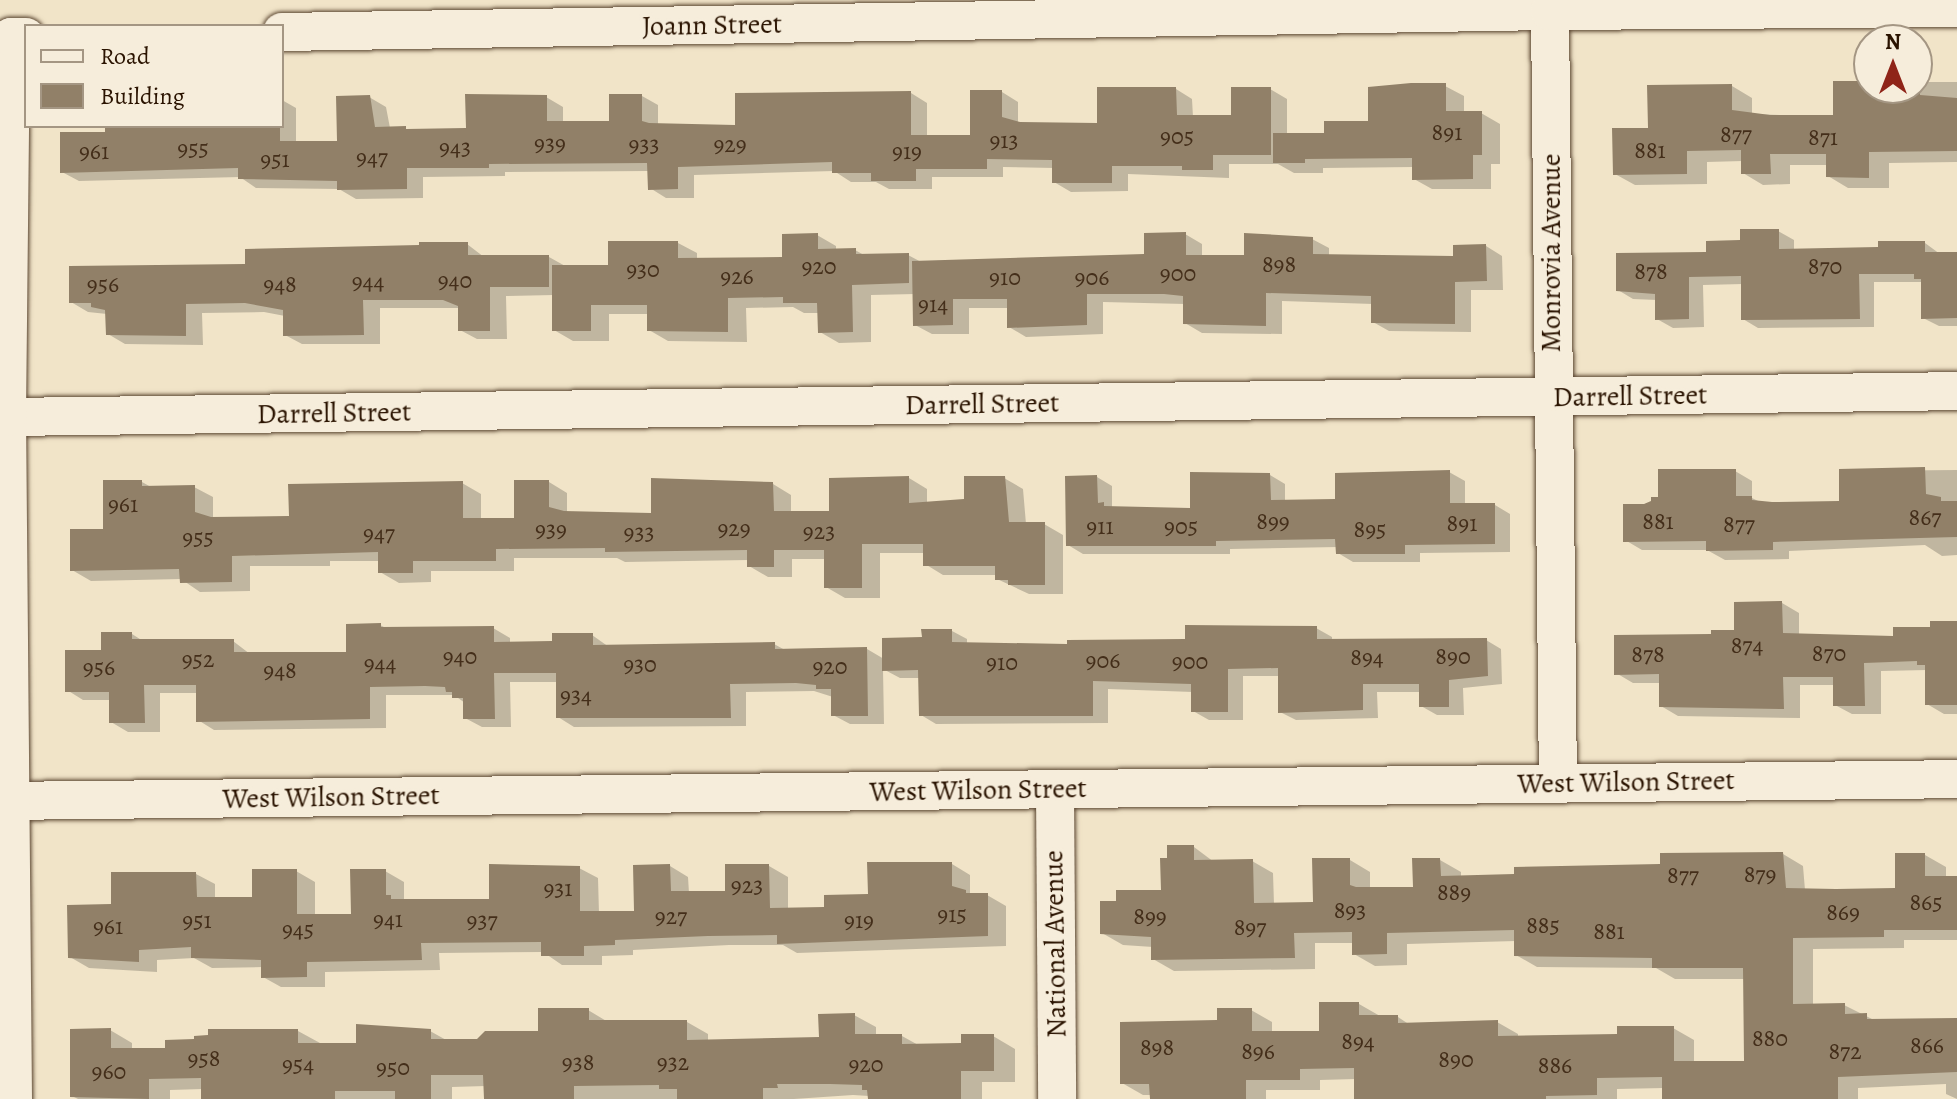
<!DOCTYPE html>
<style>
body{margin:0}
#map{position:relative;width:1957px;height:1099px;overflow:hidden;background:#f1e4c8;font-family:Alegreya,serif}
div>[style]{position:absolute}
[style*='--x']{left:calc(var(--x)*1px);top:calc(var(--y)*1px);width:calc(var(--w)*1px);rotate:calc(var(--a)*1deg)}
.shadow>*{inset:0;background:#0003}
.building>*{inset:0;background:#918068}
.roads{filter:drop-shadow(0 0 2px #5c4732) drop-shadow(0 0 2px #5c4732)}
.minor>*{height:38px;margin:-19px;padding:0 19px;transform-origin:19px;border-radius:19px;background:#f6eddb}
span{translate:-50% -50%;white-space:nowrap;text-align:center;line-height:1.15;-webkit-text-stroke:6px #f6eddb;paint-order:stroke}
.number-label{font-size:24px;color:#442e1a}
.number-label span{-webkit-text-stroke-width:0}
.street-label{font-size:28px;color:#2a1300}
.legend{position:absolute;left:24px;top:24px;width:260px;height:104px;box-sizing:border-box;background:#f6eddb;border:2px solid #a49683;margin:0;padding:10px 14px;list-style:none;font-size:24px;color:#2a1300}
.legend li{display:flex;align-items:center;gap:16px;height:40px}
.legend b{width:40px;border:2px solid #a49683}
.north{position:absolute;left:1853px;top:24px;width:80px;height:80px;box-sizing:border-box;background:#f6eddb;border:2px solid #a49683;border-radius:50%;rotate:0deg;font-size:22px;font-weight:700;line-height:32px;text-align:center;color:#2a1300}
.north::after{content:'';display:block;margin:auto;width:28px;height:36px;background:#8f2418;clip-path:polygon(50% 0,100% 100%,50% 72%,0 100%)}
</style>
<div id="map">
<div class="shadow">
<div style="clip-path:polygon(1917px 82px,1957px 82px,1957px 162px,1889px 163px,1889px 188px,1848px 188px,1828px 176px,1828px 165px,1790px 165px,1790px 184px,1763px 185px,1743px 173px,1743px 161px,1707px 162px,1707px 184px,1635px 185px,1615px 174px,1650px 130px,1732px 86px,1752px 98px,1752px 114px,1835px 117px,1835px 83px,1869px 83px,1869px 88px,1917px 88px)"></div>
<div style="clip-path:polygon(1445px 86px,1464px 96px,1464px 113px,1481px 113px,1500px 124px,1500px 164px,1491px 164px,1491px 189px,1432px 189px,1414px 179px,1414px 167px,1323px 168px,1323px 173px,1294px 173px,1278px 164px,1229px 164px,1229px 178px,1128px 174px,1128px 191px,1071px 192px,1054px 182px,1054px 168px,1003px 167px,1003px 177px,932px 177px,932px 189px,889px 189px,876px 182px,851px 182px,834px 171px,694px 175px,694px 198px,666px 198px,650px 188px,649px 171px,505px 172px,505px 176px,423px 177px,423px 198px,356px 199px,339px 189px,256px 188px,240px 177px,79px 181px,62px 172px,107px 134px,107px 126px,282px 126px,282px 100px,296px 108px,296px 143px,339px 143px,369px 97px,386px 107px,390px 128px,410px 131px,468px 130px,546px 97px,563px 107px,563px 123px,611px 123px,642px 96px,658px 105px,658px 126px,737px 127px,911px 93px,927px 103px,927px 137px,972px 137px,1002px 92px,1018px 102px,1018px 124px,1099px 125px,1176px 89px,1192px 99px,1193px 117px,1233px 117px,1270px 89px,1287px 99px,1287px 135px,1326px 135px,1370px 123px)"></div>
<div style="clip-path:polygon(1778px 231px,1794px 240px,1794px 251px,1880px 249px,1925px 243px,1940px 254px,1957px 254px,1957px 326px,1939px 326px,1923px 318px,1923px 282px,1874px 282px,1874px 327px,1758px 328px,1743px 319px,1743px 284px,1703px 285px,1704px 327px,1673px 328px,1657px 319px,1657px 300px,1633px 299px,1618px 290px,1708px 254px)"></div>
<div style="clip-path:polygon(1185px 234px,1202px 244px,1202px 257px,1246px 257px,1312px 239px,1329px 248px,1329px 256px,1455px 258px,1486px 246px,1502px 256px,1503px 290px,1471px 290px,1471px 332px,1389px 331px,1373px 322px,1373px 304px,1282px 301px,1282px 334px,1202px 333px,1185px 323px,1185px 304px,1103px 302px,1103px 334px,1026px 337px,1009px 327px,1009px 308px,969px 308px,969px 334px,932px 334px,915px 325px,915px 294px,871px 295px,871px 342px,839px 343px,820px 332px,820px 313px,804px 313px,793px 307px,746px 308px,747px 342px,668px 341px,649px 330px,649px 314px,609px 314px,609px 341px,573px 341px,554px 330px,554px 295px,506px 296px,507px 339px,477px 339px,460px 330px,460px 308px,380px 308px,380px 344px,302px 344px,285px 335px,285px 316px,264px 312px,202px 313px,203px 345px,125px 344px,108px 334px,107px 314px,88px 312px,71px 302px,247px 266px,467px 244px,484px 257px,549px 257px,567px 267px,610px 267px,678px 243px,697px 253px,697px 260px,784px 259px,817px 235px,836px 246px,836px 250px,855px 250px,864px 255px,908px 255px,923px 263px,1146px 256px)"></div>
<div style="clip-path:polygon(1957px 470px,1957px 555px,1942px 556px,1925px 545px,1789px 551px,1789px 559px,1725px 560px,1707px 550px,1642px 550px,1625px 540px,1644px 506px,1735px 471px,1752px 481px,1752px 498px,1760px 502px,1841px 503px,1841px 471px)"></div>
<div style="clip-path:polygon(1449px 472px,1465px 481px,1465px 505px,1495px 505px,1510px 514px,1510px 552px,1420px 553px,1420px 562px,1353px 562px,1338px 553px,1338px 547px,1230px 549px,1230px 554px,1083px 554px,1068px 545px,1097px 477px,1112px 486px,1112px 508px,1192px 510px,1270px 475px,1285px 484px,1285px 502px,1337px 501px)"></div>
<div style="clip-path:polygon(909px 478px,927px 489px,927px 504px,966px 501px,1004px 478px,1023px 489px,1026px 524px,1044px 524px,1063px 535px,1063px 594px,1029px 594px,997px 579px,997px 575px,943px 575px,925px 564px,925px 553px,880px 553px,880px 598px,845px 598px,826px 587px,826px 559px,792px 559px,792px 577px,768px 577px,749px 566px,749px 560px,625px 562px,617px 558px,514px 558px,514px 571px,431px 571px,431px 582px,399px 583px,380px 572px,380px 561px,330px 561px,330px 566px,250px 566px,250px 591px,200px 592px,181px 579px,91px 581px,72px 570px,142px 482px,151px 487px,194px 487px,213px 497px,213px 519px,291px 518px,462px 483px,481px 494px,481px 520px,516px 520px,549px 482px,567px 493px,567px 513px,653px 515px,773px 484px,791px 495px,791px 513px,831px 513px)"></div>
<div style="clip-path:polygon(1782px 603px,1799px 613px,1799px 637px,1895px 638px,1957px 623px,1957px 714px,1944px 714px,1927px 704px,1927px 670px,1881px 671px,1881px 714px,1852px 714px,1835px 705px,1835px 685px,1800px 685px,1800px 718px,1678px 716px,1661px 706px,1661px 683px,1633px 683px,1616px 673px,1713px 636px,1736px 632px)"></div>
<div style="clip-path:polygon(380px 625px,388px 629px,493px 628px,510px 638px,510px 643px,554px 643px,592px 635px,609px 647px,774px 644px,785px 650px,867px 649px,884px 659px,924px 639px,952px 631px,967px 639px,967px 644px,1069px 646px,1187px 641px,1316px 628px,1332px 637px,1332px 641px,1486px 640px,1501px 649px,1502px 684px,1463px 688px,1464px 715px,1437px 715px,1421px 706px,1421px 692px,1377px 692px,1378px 718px,1296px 720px,1280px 712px,1280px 676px,1243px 676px,1243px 720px,1209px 720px,1193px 711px,1193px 692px,1108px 689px,1108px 723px,936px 724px,921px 715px,920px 678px,900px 678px,883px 669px,884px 724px,850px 724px,833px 715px,833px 697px,814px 691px,746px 692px,746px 726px,574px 727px,558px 717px,558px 682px,510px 682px,511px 727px,482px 727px,465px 718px,465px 703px,454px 695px,386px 695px,386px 728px,214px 730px,198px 720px,198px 693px,160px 693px,160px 732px,128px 732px,111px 722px,111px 700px,83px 700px,67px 690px,103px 652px,132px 634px,143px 641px,233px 641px,250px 654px,348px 654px)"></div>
<div style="clip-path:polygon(1194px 847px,1214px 862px,1252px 861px,1273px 873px,1274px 904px,1315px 904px,1350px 860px,1370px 872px,1370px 889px,1415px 889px,1440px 860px,1461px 872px,1461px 878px,1662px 866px,1783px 854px,1803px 866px,1805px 890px,1898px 890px,1925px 855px,1946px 867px,1946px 878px,1957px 878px,1957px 940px,1904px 940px,1904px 948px,1813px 949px,1813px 1006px,1844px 1005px,1876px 1021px,1957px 1020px,1957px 1099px,1946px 1094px,1946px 1084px,1858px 1088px,1858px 1099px,1664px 1099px,1664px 1088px,1617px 1089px,1617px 1099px,1356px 1099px,1356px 1079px,1320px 1080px,1320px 1090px,1266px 1090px,1266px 1099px,1152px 1099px,1151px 1095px,1143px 1095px,1122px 1083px,1219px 1022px,1251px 1010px,1272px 1022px,1272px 1033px,1321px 1033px,1359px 1004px,1380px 1016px,1398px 1017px,1410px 1025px,1497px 1022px,1518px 1034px,1518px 1038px,1619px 1036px,1673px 1028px,1694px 1040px,1694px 1063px,1746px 1063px,1745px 979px,1675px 979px,1656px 968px,1537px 967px,1516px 955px,1516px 941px,1407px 944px,1407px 965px,1375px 966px,1354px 954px,1354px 943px,1315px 943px,1315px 969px,1174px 971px,1153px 959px,1153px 947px,1123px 945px,1102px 933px,1118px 903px,1163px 892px)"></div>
<div style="clip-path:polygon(952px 864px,970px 875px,970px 895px,987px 895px,1006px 906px,1006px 946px,797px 953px,783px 945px,729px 945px,633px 950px,633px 955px,602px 956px,602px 965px,562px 965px,543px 952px,439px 953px,440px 970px,325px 972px,325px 987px,281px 987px,263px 977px,263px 967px,212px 968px,194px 958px,157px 960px,157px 972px,89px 968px,70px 957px,113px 906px,196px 874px,215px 884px,215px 899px,254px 899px,296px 871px,315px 882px,315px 916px,353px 916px,385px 871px,404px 882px,404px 901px,491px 901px,579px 868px,598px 878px,599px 913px,636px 913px,670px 866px,688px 877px,689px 893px,727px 893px,769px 866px,788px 877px,788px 910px,826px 909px)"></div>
<div style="clip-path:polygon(588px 1010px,608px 1022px,687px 1022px,708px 1034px,708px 1042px,821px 1039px,854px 1015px,876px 1027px,876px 1036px,902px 1036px,920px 1046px,963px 1045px,993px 1036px,1015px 1049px,1015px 1082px,982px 1082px,982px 1099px,870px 1099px,869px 1096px,853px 1095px,794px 1099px,486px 1099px,486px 1086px,452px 1087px,452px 1099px,203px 1099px,203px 1089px,170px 1090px,170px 1099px,78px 1099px,72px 1096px,110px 1030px,132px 1043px,132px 1050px,167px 1050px,298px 1031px,320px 1043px,358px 1044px,430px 1031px,448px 1041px,478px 1040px,540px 1033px)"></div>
</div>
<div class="building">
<div style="clip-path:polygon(1833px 81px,1868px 81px,1869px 88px,1917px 88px,1917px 81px,1920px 81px,1920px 95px,1957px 98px,1957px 151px,1869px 152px,1869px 178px,1826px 177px,1826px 154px,1770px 154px,1771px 174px,1741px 174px,1741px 150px,1687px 151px,1687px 174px,1613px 175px,1612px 128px,1648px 128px,1647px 85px,1732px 84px,1732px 110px,1770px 115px,1833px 115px)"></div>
<div style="clip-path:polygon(1411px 83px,1446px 83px,1446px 111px,1482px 111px,1482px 155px,1473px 155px,1473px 179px,1412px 180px,1412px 158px,1305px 159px,1305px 163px,1273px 163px,1273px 133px,1324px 133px,1324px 121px,1368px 121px,1368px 87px)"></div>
<div style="clip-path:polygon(1097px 87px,1176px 87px,1177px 115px,1231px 115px,1231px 87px,1271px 87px,1271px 155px,1213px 155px,1213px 170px,1182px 170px,1182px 166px,1112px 166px,1112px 183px,1052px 183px,1052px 160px,987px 159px,987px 169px,916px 169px,916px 181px,871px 181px,871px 173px,832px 173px,832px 162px,678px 167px,678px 189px,648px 190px,647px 163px,489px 164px,489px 168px,407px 168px,407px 189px,337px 190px,337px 181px,238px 179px,238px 168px,60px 173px,60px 132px,105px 132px,105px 126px,280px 126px,280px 141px,337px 141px,336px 96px,370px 95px,375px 127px,406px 126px,406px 129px,466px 128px,465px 94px,547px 95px,547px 121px,609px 121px,609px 94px,642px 94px,642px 121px,649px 123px,735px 125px,735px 93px,911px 91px,911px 135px,970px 135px,970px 90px,1002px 90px,1002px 117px,1020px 122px,1097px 123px)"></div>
<div style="clip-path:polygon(1740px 229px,1779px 229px,1779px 249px,1878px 247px,1878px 241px,1925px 241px,1925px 252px,1957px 252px,1957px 318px,1921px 319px,1921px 279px,1914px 279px,1914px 274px,1859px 274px,1860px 319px,1741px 320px,1741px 276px,1689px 277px,1689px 319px,1655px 320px,1655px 294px,1616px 291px,1616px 253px,1706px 252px,1706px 241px,1740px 240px)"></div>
<div style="clip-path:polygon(1186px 232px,1186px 255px,1244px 255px,1244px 233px,1313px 237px,1313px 254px,1453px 256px,1453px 245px,1486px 244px,1487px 281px,1455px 282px,1455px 324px,1371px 323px,1371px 296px,1266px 293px,1266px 326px,1183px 324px,1183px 296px,1164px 294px,1087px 294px,1087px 325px,1007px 328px,1007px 299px,953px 299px,953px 325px,913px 326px,912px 261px,1144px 254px,1144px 233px)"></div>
<div style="clip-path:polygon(818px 233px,818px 249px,856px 248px,856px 254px,909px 253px,909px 283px,852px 285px,853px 332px,818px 333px,817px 303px,783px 303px,783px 297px,728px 298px,728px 332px,647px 331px,647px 305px,591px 305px,591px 331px,552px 331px,552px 265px,608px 265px,608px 241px,678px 241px,678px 258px,782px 257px,782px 234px)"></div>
<div style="clip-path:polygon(419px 242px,468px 242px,468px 255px,549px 255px,549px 287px,490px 287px,490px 331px,458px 331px,458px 306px,443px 300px,363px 300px,364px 335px,283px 336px,283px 310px,245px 303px,186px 304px,186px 336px,106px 335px,105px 310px,91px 307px,91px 303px,69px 303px,69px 266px,245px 264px,245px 249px,419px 245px)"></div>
<div style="clip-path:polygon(1925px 467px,1926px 494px,1941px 497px,1941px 501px,1957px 501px,1957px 537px,1773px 542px,1773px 550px,1706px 551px,1706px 541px,1623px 542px,1623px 504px,1644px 504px,1651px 501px,1651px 497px,1658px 497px,1658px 469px,1736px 469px,1736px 496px,1752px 496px,1752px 500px,1772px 502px,1839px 501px,1839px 469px)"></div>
<div style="clip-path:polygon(1450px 470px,1450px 503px,1495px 503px,1495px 544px,1405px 545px,1405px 554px,1336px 554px,1335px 539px,1216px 541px,1216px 546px,1066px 546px,1065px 476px,1097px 475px,1098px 503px,1104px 502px,1104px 506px,1190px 508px,1190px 472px,1270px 473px,1271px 500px,1335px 499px,1335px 473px)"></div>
<div style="clip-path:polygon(909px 476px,909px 503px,964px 499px,964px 476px,1005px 476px,1009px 522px,1045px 522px,1045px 585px,1008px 585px,1008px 580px,995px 580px,995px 566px,923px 566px,923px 544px,862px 544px,862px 588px,824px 588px,824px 550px,774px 550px,774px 567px,747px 567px,747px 550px,605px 552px,605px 548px,496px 549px,496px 561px,413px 561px,413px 573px,378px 573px,378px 552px,232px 556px,232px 582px,180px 583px,179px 569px,70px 571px,70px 529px,103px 529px,103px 480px,142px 480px,142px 486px,195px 485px,195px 512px,211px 517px,289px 516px,288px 484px,463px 481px,463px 518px,514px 518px,514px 480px,549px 480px,549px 507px,564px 511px,651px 513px,651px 478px,773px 482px,774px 511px,829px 511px,829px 478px)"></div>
<div style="clip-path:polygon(1782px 601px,1783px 633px,1893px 636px,1893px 627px,1930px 627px,1930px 621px,1957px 621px,1957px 705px,1925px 705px,1925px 665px,1917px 665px,1917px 661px,1864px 663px,1865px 706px,1833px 706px,1833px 677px,1783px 677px,1784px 709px,1659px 707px,1659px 674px,1614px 675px,1614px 635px,1711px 634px,1711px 630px,1734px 630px,1734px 602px)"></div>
<div style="clip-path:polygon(381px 623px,381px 627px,494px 626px,494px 642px,552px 641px,552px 633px,593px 633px,593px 645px,775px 642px,775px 649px,867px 647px,868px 716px,831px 716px,831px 689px,816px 689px,816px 685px,796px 683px,730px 684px,731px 718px,556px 718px,556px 673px,494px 673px,495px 719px,463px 719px,463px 698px,452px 698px,452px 692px,446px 692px,445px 687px,425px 686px,370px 687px,370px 719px,196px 722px,196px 685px,144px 685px,145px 723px,109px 723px,109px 692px,65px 692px,65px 650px,101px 650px,101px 632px,132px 632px,132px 639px,234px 639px,234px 652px,346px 652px,346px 624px)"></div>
<div style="clip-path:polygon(1185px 625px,1317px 626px,1317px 639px,1487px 638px,1488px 676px,1449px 680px,1449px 707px,1419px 707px,1419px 684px,1363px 684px,1363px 710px,1278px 713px,1278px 668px,1228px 669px,1228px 712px,1191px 712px,1191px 684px,1093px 681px,1093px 716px,919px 716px,918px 670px,882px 671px,882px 638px,922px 637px,921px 629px,952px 629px,952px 642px,1067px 644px,1067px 640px,1185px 639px)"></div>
<div style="clip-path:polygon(1167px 845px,1194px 845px,1194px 860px,1253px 859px,1254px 903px,1313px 902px,1312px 858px,1350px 858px,1350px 885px,1356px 887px,1413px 887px,1412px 858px,1440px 858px,1441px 876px,1514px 874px,1514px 867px,1660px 864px,1660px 853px,1783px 852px,1786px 888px,1836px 889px,1895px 888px,1895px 853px,1925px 853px,1925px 876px,1957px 876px,1957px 930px,1884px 930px,1884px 937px,1793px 938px,1793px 1004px,1845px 1003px,1845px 1014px,1867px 1013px,1867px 1019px,1957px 1018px,1957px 1072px,1838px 1077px,1838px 1099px,1662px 1099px,1662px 1077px,1597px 1078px,1597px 1095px,1546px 1096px,1546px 1099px,1354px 1099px,1354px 1068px,1300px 1069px,1300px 1080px,1246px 1080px,1246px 1099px,1150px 1099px,1149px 1084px,1120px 1084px,1120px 1022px,1217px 1020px,1217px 1008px,1252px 1008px,1252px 1031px,1319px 1031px,1319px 1002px,1359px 1002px,1359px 1015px,1398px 1015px,1398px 1023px,1498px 1020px,1498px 1036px,1617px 1034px,1617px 1026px,1674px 1026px,1674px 1061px,1744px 1061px,1743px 968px,1652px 968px,1652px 958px,1514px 956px,1514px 930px,1387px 933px,1387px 954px,1352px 955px,1352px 932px,1294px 933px,1295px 958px,1151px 960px,1151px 937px,1100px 934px,1100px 901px,1116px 901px,1116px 890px,1161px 890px,1160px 858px,1167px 858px)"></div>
<div style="clip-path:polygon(867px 862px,952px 862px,952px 886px,966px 890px,966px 893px,988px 893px,988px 936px,777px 944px,777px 935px,708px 936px,615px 940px,615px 945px,584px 946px,584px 956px,541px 956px,541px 942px,421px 943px,422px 960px,307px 962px,307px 977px,261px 978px,261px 960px,191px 958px,191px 947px,139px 950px,139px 962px,68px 958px,67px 905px,111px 904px,111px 872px,196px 872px,197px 897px,252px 897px,252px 869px,297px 869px,297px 914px,351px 914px,350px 869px,386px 869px,386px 895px,391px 895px,391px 899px,489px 899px,489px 864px,580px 866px,580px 911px,634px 911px,633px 865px,670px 864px,671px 891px,725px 891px,725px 864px,769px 864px,770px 908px,824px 907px,824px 895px,868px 894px)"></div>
<div style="clip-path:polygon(538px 1008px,589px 1008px,589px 1020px,687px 1020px,687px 1040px,819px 1037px,818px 1014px,855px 1013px,855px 1034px,902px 1034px,902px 1044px,961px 1043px,961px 1034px,994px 1034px,994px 1071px,961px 1071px,961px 1099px,868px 1099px,867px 1090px,862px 1090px,862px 1085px,830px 1084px,777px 1084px,778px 1088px,763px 1088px,763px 1099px,677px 1099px,677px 1089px,659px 1089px,659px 1085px,574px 1086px,574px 1099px,484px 1099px,483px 1075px,431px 1075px,431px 1099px,395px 1099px,395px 1091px,335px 1091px,335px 1099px,201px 1099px,201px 1078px,149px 1079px,149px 1099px,70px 1097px,70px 1029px,111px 1028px,111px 1048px,165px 1048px,165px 1040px,194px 1039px,194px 1036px,208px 1035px,208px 1029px,298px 1029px,298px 1043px,356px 1043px,356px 1024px,431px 1029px,431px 1039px,477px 1039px,485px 1031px,538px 1031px)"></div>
</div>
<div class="roads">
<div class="minor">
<div style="--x:1550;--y:11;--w:772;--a:89.41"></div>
<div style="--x:282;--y:32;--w:1268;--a:-0.95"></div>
<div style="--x:1550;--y:11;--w:407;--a:-0.4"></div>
<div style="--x:7;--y:417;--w:1950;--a:-0.76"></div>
<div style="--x:1055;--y:789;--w:310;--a:89.6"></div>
<div style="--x:0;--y:801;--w:1957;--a:-0.64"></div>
<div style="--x:13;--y:1099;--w:682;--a:-90.5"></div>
<div style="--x:7;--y:417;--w:380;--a:-89.4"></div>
<div style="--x:11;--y:37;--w:15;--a:0"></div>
</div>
</div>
<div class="number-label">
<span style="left:1447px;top:133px">891</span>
<span style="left:1736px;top:135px">877</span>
<span style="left:1177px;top:137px">905</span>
<span style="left:1823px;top:138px">871</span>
<span style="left:1004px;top:141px">913</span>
<span style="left:550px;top:144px">939</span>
<span style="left:644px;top:145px">933</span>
<span style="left:730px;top:145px">929</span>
<span style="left:455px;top:148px">943</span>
<span style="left:193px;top:149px">955</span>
<span style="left:1650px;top:151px">881</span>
<span style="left:94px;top:152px">961</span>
<span style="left:907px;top:152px">919</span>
<span style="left:372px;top:158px">947</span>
<span style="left:275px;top:160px">951</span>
<span style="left:1279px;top:265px">898</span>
<span style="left:819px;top:267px">920</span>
<span style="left:1825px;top:267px">870</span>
<span style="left:643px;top:270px">930</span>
<span style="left:1651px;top:272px">878</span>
<span style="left:1178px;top:274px">900</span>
<span style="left:737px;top:277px">926</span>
<span style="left:1005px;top:278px">910</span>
<span style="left:1092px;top:278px">906</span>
<span style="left:455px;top:281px">940</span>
<span style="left:368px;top:282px">944</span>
<span style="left:103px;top:285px">956</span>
<span style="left:280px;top:285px">948</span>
<span style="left:933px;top:305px">914</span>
<span style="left:123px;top:505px">961</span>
<span style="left:1925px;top:518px">867</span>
<span style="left:1273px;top:522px">899</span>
<span style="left:1658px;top:522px">881</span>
<span style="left:1462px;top:524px">891</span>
<span style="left:1739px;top:525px">877</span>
<span style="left:1100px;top:527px">911</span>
<span style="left:1181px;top:527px">905</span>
<span style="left:734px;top:529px">929</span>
<span style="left:551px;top:530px">939</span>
<span style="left:1370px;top:530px">895</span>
<span style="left:819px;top:532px">923</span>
<span style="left:639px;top:533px">933</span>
<span style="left:379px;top:534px">947</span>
<span style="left:198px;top:538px">955</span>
<span style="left:1747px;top:646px">874</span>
<span style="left:1829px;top:654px">870</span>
<span style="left:1648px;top:655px">878</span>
<span style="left:460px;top:657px">940</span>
<span style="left:1453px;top:657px">890</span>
<span style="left:1367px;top:658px">894</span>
<span style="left:198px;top:660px">952</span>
<span style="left:1103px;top:661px">906</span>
<span style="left:1190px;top:662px">900</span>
<span style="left:1002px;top:663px">910</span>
<span style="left:380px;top:664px">944</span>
<span style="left:640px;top:665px">930</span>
<span style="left:830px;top:667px">920</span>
<span style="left:99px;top:668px">956</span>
<span style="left:280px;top:671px">948</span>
<span style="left:576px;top:696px">934</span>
<span style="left:1760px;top:875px">879</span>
<span style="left:1683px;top:876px">877</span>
<span style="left:747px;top:886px">923</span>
<span style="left:558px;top:889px">931</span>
<span style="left:1454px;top:893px">889</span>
<span style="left:1926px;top:903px">865</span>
<span style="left:1350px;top:911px">893</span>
<span style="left:1843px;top:913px">869</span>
<span style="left:952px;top:915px">915</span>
<span style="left:671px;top:917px">927</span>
<span style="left:1150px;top:917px">899</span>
<span style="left:388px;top:920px">941</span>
<span style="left:197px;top:921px">951</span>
<span style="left:482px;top:921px">937</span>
<span style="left:859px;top:921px">919</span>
<span style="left:1543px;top:926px">885</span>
<span style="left:108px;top:927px">961</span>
<span style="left:1250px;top:928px">897</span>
<span style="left:298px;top:930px">945</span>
<span style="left:1609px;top:932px">881</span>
<span style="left:1770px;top:1039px">880</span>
<span style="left:1358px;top:1042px">894</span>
<span style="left:1927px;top:1046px">866</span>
<span style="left:1157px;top:1048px">898</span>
<span style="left:1258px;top:1052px">896</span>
<span style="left:1845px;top:1052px">872</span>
<span style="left:204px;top:1059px">958</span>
<span style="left:1456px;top:1060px">890</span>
<span style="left:578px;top:1063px">938</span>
<span style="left:673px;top:1063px">932</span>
<span style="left:298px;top:1065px">954</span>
<span style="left:866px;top:1065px">920</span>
<span style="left:1555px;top:1066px">886</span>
<span style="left:393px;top:1068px">950</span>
<span style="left:109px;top:1072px">960</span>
</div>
<div class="street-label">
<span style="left:712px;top:25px;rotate:-1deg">Joann Street</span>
<span style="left:1551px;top:253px;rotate:-90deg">Monrovia Avenue</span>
<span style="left:1630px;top:396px;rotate:-1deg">Darrell Street</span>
<span style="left:982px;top:404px;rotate:-1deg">Darrell Street</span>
<span style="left:334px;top:413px;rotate:-1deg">Darrell Street</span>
<span style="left:1626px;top:782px;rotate:-1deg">West Wilson Street</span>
<span style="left:978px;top:790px;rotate:-1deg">West Wilson Street</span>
<span style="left:331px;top:797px;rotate:-1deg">West Wilson Street</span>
<span style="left:1055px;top:944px;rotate:-91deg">National Avenue</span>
</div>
<ul class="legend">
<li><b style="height:10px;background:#f6eddb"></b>Road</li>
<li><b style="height:22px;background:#918068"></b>Building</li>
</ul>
<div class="north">N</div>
</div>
